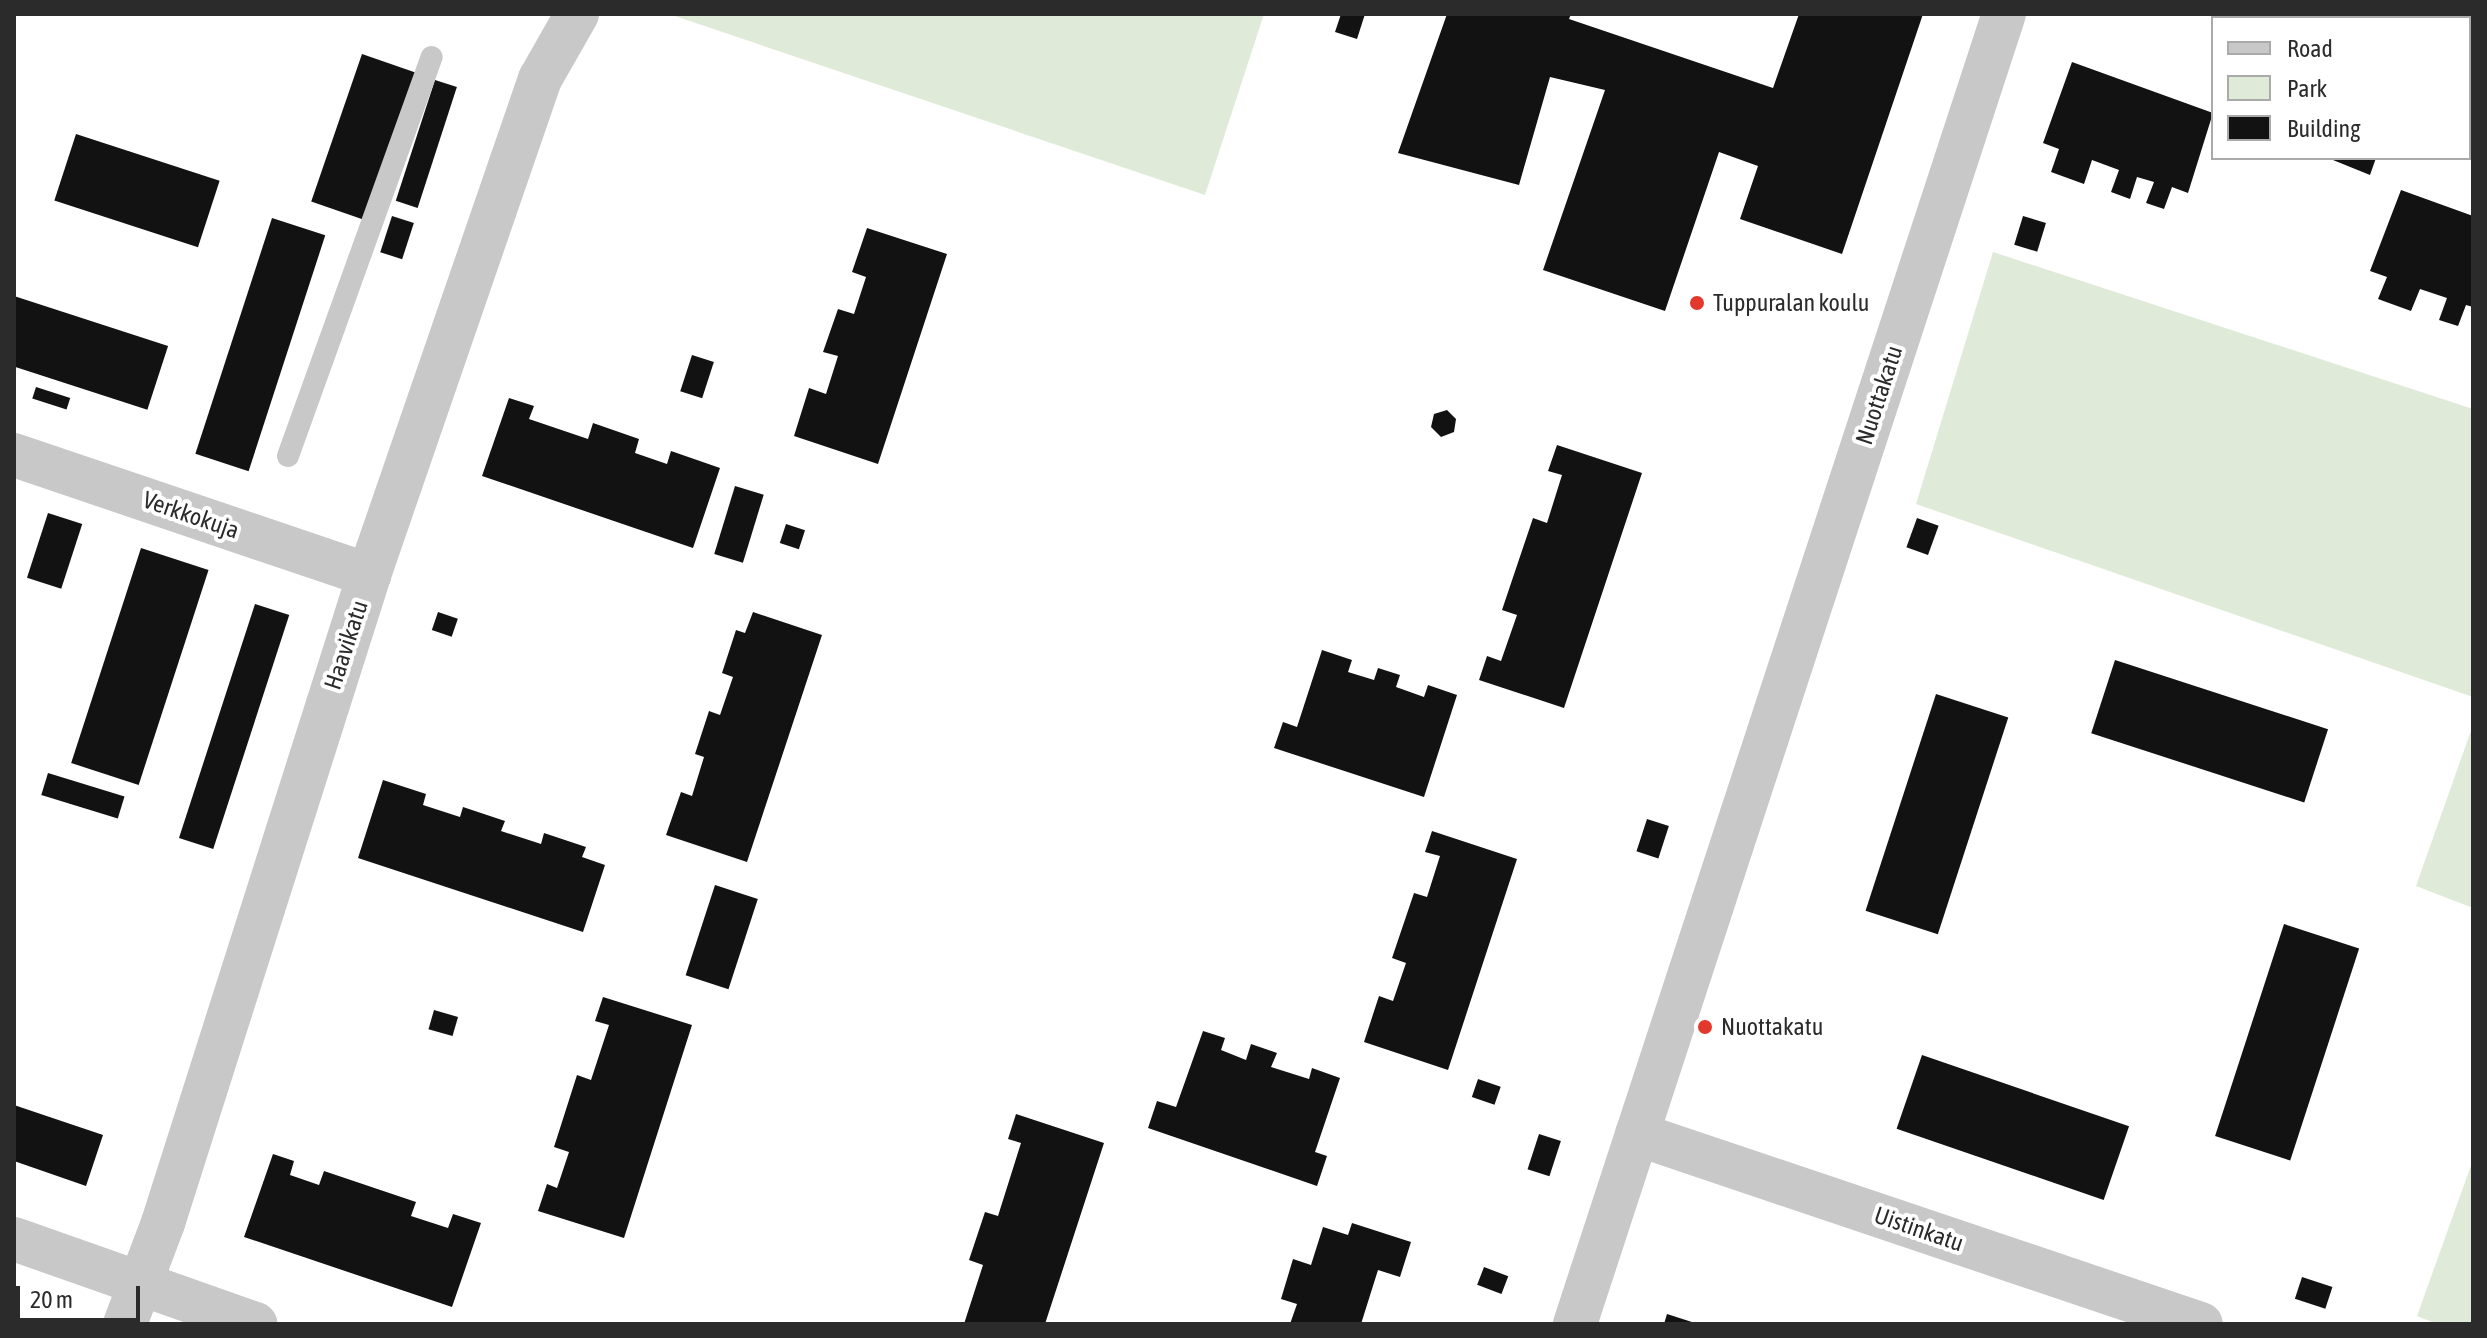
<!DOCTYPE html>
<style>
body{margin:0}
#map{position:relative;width:2487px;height:1338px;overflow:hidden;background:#fff;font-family:"Asap Condensed",sans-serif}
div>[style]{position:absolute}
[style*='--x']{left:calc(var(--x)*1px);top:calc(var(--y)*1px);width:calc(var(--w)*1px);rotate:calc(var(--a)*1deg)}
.green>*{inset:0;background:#dfead8}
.building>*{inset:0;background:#121212;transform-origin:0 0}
.service>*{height:22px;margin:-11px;padding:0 11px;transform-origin:11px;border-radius:11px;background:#c8c8c8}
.minor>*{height:44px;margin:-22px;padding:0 22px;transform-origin:22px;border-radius:22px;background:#c8c8c8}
.dots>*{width:22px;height:22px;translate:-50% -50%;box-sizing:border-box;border:4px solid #fff;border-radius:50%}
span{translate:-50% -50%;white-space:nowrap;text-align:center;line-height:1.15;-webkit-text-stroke:8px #fff;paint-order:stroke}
.poi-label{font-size:24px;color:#2b2b2b}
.left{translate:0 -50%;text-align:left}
.street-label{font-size:24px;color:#2b2b2b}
.frame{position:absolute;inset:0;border:16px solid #2b2b2b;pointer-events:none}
.legend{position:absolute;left:2211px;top:16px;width:260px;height:144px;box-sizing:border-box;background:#fff;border:2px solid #aaa;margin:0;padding:10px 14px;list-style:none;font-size:24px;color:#2b2b2b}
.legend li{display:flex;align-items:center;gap:16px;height:40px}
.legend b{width:40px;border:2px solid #aaa}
.scale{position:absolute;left:16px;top:1286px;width:124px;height:36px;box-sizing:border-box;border:4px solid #2b2b2b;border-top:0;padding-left:10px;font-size:24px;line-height:28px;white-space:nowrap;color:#2b2b2b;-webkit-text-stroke:6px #fff;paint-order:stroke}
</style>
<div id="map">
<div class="green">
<div style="clip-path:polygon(669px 14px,1264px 14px,1205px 195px)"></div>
<div style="clip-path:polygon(1993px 252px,2473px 409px,2473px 697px,1916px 504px)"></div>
<div style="clip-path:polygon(2473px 725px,2473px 908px,2416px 886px)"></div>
<div style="clip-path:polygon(2473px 1160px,2473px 1324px,2437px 1324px,2417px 1316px)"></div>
</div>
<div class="building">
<div style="clip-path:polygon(1341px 14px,1365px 14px,1357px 39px,1335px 32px)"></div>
<div style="clip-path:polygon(1447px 14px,1571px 14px,1569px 19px,1773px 88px,1799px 14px,1923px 14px,1842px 254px,1740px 219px,1758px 166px,1719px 152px,1665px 311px,1543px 270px,1605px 90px,1550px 77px,1519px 185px,1398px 153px)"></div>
<div style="clip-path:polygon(2360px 14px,2441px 14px,2451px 17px,2358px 18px)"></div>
<div style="clip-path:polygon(2469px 23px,2473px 25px,2470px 129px,2469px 129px)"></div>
<div style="left:362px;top:54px;width:58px;height:156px;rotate:19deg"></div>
<div style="clip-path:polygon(2072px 62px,2213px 113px,2188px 193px,2172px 187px,2164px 209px,2146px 203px,2154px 182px,2137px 177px,2130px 199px,2111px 192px,2119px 170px,2092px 160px,2084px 184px,2051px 172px,2059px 149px,2043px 143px)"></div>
<div style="left:435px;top:80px;width:23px;height:127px;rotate:18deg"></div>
<div style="left:76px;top:134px;width:151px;height:70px;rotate:18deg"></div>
<div style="clip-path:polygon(2328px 158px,2376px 158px,2370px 175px)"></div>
<div style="clip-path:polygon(2401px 190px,2473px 216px,2473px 307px,2466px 305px,2458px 326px,2439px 320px,2447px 298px,2420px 289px,2411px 311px,2378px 299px,2387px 277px,2370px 271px)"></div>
<div style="left:392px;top:216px;width:23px;height:38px;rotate:18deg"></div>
<div style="left:2023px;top:216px;width:24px;height:30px;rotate:17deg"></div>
<div style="left:272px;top:218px;width:56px;height:248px;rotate:18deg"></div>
<div style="clip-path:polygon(867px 228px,947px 254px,878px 464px,794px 436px,809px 388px,826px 394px,838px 356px,823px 352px,838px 309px,854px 314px,866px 277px,852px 272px)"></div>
<div style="left:14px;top:296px;width:162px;height:67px;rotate:18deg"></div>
<div style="left:692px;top:355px;width:23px;height:38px;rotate:18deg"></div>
<div style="left:36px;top:387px;width:36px;height:12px;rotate:18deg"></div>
<div style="clip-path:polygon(509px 398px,534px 406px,529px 419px,588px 439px,593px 423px,639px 439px,635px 453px,667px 464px,671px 451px,720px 468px,693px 548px,482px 476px)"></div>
<div style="clip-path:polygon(1447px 410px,1456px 419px,1454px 432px,1441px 437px,1431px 427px,1434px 414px)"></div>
<div style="clip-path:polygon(1557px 445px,1642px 473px,1564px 708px,1479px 680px,1487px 656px,1501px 661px,1517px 615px,1502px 610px,1533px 518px,1547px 523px,1562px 475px,1548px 471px)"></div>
<div style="left:735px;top:486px;width:30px;height:71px;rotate:17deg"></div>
<div style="left:48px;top:513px;width:36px;height:68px;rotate:18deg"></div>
<div style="left:1917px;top:518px;width:23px;height:31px;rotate:20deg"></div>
<div style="left:786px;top:524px;width:20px;height:20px;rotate:18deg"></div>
<div style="left:141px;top:548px;width:71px;height:226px;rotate:18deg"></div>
<div style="left:255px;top:604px;width:36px;height:246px;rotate:18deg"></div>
<div style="left:438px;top:612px;width:21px;height:19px;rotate:19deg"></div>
<div style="clip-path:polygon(753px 612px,822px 635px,747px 862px,666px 835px,681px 792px,692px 796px,704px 757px,695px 754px,709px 711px,720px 715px,733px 677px,722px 673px,736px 630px,745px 633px)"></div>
<div style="clip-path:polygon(1322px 650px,1352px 660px,1348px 672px,1374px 680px,1378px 668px,1400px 675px,1396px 687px,1424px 697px,1428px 685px,1457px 695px,1424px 797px,1274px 748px,1283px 722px,1297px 727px)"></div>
<div style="left:2115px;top:660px;width:224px;height:77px;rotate:18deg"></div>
<div style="left:1936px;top:694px;width:76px;height:228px;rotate:18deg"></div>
<div style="left:48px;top:773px;width:80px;height:23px;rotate:17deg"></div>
<div style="clip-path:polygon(383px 780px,426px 794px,423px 805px,460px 817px,463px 807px,505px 821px,501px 831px,541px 844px,544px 833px,586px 847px,582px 857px,605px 865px,583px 932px,358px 858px)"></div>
<div style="left:1647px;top:819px;width:23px;height:34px;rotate:18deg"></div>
<div style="clip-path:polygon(1432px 831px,1517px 859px,1448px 1070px,1364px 1042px,1379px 996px,1393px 1001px,1406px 963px,1392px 958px,1414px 893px,1427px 897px,1440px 856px,1425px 852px)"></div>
<div style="left:715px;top:885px;width:45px;height:95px;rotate:18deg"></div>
<div style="left:2284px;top:924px;width:79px;height:223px;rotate:18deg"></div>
<div style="clip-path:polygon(603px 997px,692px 1025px,624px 1238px,538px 1211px,547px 1184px,557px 1188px,569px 1152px,554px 1147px,577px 1075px,591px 1080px,609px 1025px,595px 1021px)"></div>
<div style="left:434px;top:1010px;width:25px;height:20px;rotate:16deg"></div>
<div style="clip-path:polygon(1203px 1031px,1225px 1038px,1221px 1050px,1246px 1060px,1251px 1044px,1277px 1053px,1271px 1067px,1309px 1079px,1312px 1068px,1340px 1078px,1315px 1152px,1327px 1156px,1317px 1186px,1148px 1128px,1157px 1101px,1176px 1107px)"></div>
<div style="left:1922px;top:1055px;width:219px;height:78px;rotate:19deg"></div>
<div style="left:1478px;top:1079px;width:24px;height:19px;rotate:19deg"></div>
<div style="clip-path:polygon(14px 1105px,103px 1135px,86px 1186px,14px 1161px)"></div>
<div style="clip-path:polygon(1016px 1114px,1104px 1143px,1045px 1324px,964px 1324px,983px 1265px,969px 1260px,985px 1212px,998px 1216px,1021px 1143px,1008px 1139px)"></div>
<div style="left:1539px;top:1134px;width:23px;height:37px;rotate:18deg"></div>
<div style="clip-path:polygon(273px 1154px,294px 1161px,290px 1175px,319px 1185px,324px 1171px,416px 1202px,411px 1216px,448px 1228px,453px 1214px,481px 1223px,452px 1307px,244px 1237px)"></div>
<div style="clip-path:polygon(1352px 1223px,1411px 1242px,1400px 1277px,1378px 1270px,1361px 1324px,1290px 1324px,1297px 1304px,1281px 1299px,1293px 1259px,1311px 1265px,1323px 1227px,1348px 1235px)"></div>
<div style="left:1484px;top:1267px;width:26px;height:19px;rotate:21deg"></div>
<div style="left:2302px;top:1277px;width:32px;height:23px;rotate:18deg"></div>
<div style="clip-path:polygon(1667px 1314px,1695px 1323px,1695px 1324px,1664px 1324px)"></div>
</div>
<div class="service">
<div style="--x:288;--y:456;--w:424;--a:-70.2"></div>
</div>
<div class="minor">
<div style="--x:14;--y:455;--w:375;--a:18.7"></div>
<div style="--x:1637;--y:1134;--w:595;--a:18.62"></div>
<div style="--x:14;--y:1239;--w:256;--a:19.4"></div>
<div style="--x:125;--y:1324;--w:108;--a:-69.4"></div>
<div style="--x:163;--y:1223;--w:680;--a:-72.36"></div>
<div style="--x:369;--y:575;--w:525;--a:-70.98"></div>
<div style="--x:540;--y:79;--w:75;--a:-60.4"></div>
<div style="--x:1575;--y:1324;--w:1378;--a:-71.87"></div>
</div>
<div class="dots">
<div style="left:1697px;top:303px;background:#e3392d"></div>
<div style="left:1705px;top:1027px;background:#e3392d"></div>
</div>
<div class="poi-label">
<span class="left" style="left:1713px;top:303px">Tuppuralan koulu</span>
<span class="left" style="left:1721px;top:1027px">Nuottakatu</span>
</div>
<div class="street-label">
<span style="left:1879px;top:395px;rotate:-72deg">Nuottakatu</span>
<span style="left:191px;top:515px;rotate:19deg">Verkkokuja</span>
<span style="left:346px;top:645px;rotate:-72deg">Haavikatu</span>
<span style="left:1919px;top:1229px;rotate:19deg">Uistinkatu</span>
</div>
<div class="frame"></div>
<ul class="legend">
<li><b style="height:10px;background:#c8c8c8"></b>Road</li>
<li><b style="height:22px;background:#dfead8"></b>Park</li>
<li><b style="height:22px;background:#121212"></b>Building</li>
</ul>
<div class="scale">20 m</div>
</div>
